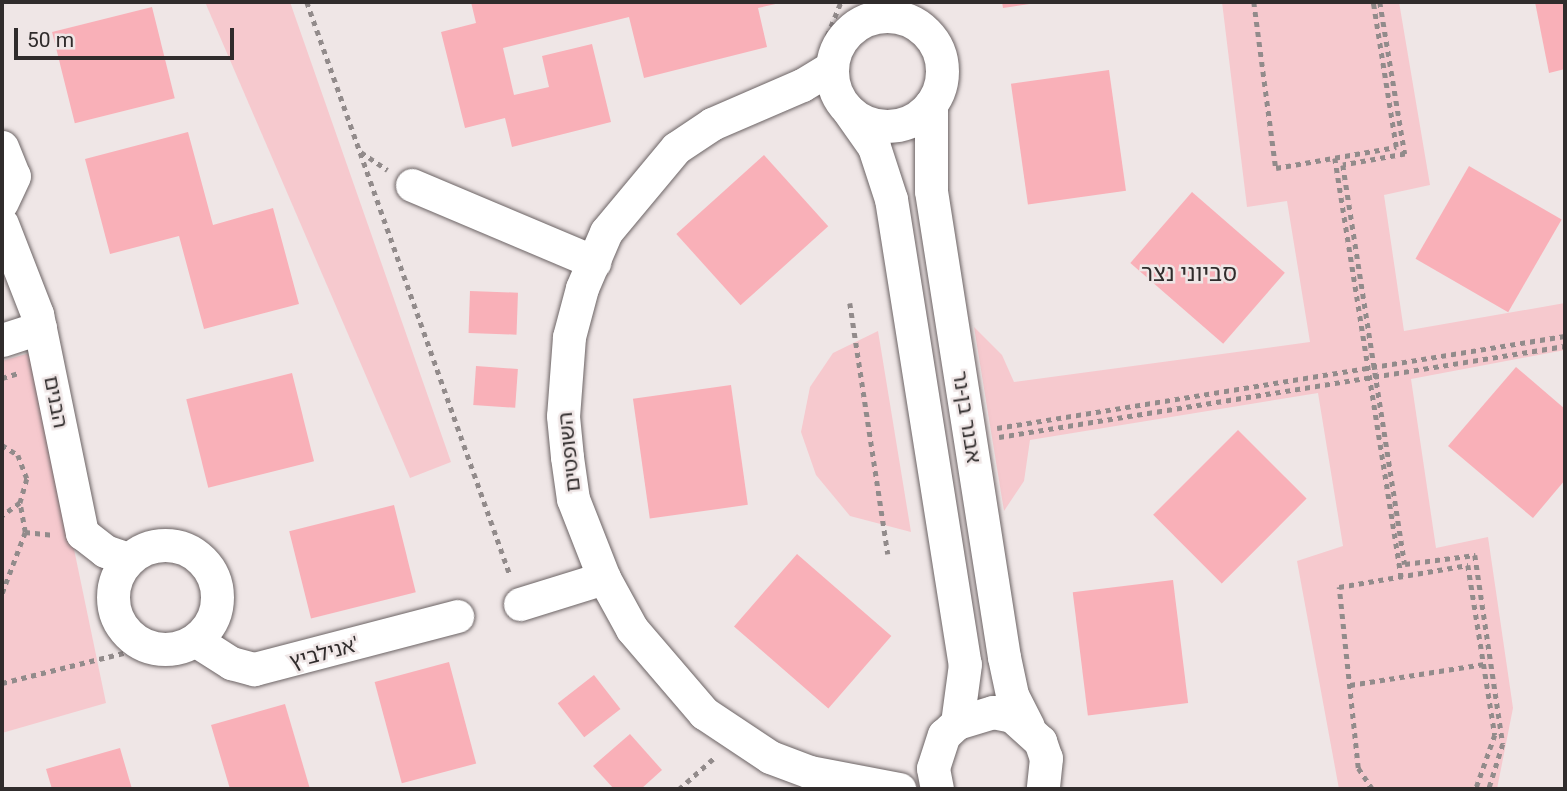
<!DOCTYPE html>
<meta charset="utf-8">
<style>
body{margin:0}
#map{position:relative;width:1567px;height:791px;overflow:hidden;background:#efe6e6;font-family:Roboto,"Noto Sans Hebrew",sans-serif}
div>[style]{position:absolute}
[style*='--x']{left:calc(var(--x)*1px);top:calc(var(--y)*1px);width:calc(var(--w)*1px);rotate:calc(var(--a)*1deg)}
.green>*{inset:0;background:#f6c9ce}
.building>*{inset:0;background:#f9b0b8;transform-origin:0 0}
.path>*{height:4.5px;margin-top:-2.25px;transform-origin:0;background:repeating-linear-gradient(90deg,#928b8b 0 5px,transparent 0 10px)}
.roads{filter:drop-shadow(0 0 2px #6c6465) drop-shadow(0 0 2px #6c6465)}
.minor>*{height:33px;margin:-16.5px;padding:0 16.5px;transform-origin:16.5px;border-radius:16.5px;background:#fff}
.minor>.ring{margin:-16.5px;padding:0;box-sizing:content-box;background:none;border:33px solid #fff;border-radius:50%}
span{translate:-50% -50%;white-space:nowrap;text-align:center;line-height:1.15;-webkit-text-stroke:5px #efe6e6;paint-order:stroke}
.street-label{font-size:21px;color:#302c2c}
.neighbourhood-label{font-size:23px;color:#302c2c}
.frame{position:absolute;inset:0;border:4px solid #302c2c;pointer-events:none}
.scale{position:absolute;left:14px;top:28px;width:220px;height:32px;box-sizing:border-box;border:4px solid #302c2c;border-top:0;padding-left:9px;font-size:21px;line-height:24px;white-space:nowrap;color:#302c2c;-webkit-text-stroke:5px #efe6e6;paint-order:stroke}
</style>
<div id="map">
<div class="green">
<div style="clip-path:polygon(205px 2px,290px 2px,451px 462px,410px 478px)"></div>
<div style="clip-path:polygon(1222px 2px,1399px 2px,1430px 185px,1384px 195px,1404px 331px,1565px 303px,1565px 350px,1411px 379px,1436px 548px,1488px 537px,1513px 708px,1497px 789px,1339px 789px,1297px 561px,1343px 546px,1318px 393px,1030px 440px,1024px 481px,1004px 511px,974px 327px,1002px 355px,1014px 382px,1310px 342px,1287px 201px,1247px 207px)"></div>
<div style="clip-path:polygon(878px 331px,911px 532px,850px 516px,816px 475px,801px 432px,810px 387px,833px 353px)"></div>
<div style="clip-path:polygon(33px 352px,106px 703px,2px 733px,2px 361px)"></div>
</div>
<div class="building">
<div style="clip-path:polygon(471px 2px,779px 2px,780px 3px,758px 8px,767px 47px,644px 78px,629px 17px,503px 48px,514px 95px,549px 87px,542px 56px,592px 44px,611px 122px,512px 147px,505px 118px,465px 128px,441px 32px,476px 23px)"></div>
<div style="clip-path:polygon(1002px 2px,1036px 2px,1036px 3px,1003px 8px)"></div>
<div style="clip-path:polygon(1535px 2px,1565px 2px,1565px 69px,1549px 73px)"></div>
<div style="left:152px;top:7px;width:94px;height:103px;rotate:76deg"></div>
<div style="left:1109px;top:70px;width:122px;height:99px;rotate:82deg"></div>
<div style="clip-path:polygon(188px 132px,213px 225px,273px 208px,299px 304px,204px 329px,179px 236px,110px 254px,85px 159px)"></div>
<div style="left:764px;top:155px;width:96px;height:118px;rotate:48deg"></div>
<div style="left:1469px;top:166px;width:107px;height:107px;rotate:30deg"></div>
<div style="left:1192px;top:192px;width:123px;height:94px;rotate:41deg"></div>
<div style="left:470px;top:291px;width:48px;height:42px;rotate:2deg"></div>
<div style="left:476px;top:366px;width:42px;height:39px;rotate:4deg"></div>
<div style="clip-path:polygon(1516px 367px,1565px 409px,1565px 480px,1533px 518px,1448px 446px)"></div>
<div style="left:292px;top:373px;width:91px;height:109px;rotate:76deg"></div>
<div style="left:731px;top:385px;width:121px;height:99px;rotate:82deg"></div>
<div style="left:1238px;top:430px;width:97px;height:120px;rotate:45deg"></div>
<div style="left:394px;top:505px;width:90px;height:108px;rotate:76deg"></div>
<div style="left:797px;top:554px;width:125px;height:96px;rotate:41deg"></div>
<div style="left:1173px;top:580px;width:124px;height:101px;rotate:83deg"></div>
<div style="left:449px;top:662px;width:105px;height:77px;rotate:75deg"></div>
<div style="left:594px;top:675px;width:43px;height:46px;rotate:52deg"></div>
<div style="clip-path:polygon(285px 704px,310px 789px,230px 789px,211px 725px)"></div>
<div style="clip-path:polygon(630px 734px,662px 770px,641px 789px,614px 789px,593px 766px)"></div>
<div style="clip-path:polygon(120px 748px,132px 789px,52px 789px,46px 769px)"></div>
</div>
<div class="path">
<div style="--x:307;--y:2;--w:608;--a:70.49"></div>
<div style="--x:1254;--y:2;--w:167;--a:82.5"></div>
<div style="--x:1276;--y:168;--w:122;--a:-9.9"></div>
<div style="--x:1396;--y:147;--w:147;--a:-99"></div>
<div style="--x:1380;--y:2;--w:154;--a:80.7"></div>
<div style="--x:1405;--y:154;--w:63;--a:169.9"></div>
<div style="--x:1343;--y:165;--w:404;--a:81.2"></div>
<div style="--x:1405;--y:564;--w:71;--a:-7.3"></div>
<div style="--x:1475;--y:555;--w:191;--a:81.6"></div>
<div style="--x:1503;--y:744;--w:47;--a:107.3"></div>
<div style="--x:827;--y:36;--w:37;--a:-68"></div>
<div style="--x:361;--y:152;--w:32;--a:34"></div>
<div style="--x:1335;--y:158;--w:424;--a:81"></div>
<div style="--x:850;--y:303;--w:254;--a:81.4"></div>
<div style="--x:2;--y:378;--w:17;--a:-17"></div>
<div style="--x:997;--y:428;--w:575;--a:-9.2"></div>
<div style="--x:999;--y:437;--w:573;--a:-9.13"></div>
<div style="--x:2;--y:445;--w:19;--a:32"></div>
<div style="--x:18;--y:455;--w:26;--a:69"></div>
<div style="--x:27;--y:479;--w:25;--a:106"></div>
<div style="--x:20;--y:503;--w:22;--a:144"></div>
<div style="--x:25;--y:532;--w:27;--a:6"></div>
<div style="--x:2;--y:593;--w:65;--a:-69.3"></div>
<div style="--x:25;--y:532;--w:29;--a:-100"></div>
<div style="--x:2;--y:683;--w:150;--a:-13.9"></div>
<div style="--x:1350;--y:685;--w:136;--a:-8.9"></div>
<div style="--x:679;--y:789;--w:48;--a:-41.6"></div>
<div style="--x:1372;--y:789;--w:25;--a:-124"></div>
<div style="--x:1358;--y:768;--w:182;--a:-96"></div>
<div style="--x:1339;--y:587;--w:131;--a:-9.7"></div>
<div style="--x:1468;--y:565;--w:172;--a:81"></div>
<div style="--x:1495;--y:735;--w:57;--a:109.4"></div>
</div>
<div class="roads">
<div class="minor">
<div class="ring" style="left:832px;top:16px;width:77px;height:77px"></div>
<div style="--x:832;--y:67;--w:35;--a:149"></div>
<div style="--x:802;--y:85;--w:98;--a:156.6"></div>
<div style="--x:712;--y:124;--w:43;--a:146.3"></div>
<div style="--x:676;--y:148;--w:109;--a:129.8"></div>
<div style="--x:606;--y:232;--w:61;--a:113.2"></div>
<div style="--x:582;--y:288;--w:51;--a:104.9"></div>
<div style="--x:569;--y:337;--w:79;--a:94.3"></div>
<div style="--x:563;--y:416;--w:41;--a:84.4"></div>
<div style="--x:567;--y:457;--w:42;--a:81.9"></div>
<div style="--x:573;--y:499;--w:85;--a:68.6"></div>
<div style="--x:604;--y:578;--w:58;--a:61.2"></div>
<div style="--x:632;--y:629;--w:111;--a:49.4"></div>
<div style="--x:704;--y:713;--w:79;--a:33.7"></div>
<div style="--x:770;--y:757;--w:43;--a:20.6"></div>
<div style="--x:810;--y:772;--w:91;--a:10.8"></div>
<div style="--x:931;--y:104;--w:87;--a:90"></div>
<div style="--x:931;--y:191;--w:472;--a:81.1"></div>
<div style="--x:1004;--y:657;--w:39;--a:78"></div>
<div style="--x:1012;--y:695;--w:35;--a:63"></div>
<div style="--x:848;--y:110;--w:45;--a:54.9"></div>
<div style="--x:874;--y:147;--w:55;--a:71.9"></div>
<div style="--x:891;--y:199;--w:471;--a:81"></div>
<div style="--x:965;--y:664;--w:60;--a:97.7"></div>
<div style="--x:2;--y:147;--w:31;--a:68"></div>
<div style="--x:14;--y:176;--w:29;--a:115"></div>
<div style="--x:412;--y:185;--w:198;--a:22.9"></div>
<div style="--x:2;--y:224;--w:97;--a:68.7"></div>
<div style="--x:37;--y:314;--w:224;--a:78.4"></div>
<div style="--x:82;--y:533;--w:29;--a:38"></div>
<div style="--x:105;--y:551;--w:24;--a:19"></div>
<div style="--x:2;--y:340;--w:40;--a:-18"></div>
<div class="ring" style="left:113px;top:545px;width:71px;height:71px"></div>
<div style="--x:520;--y:604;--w:88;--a:-17.2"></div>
<div style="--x:195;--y:640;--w:43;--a:32.6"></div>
<div style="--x:231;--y:663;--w:24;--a:15"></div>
<div style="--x:254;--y:669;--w:210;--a:-14.6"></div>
<div style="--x:937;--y:789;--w:21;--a:-101"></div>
<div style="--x:933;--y:768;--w:35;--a:-72"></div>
<div style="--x:944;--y:735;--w:18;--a:-43"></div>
<div style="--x:957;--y:723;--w:38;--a:-17"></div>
<div style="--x:993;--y:712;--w:19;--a:12"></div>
<div style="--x:1012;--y:716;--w:38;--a:42"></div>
<div style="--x:1040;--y:741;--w:18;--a:71"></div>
<div style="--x:1046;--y:758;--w:31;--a:96"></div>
</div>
</div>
<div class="street-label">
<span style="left:56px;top:402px;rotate:79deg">הבנים</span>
<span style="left:967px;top:417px;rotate:81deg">אבנר בן-נר</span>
<span style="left:569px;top:452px;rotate:-96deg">השופטים</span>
<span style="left:324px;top:653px;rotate:-15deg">אנילביץ'</span>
</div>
<div class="neighbourhood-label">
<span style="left:1189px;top:274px">סביוני נצר</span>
</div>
<div class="frame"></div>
<div class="scale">50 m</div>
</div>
